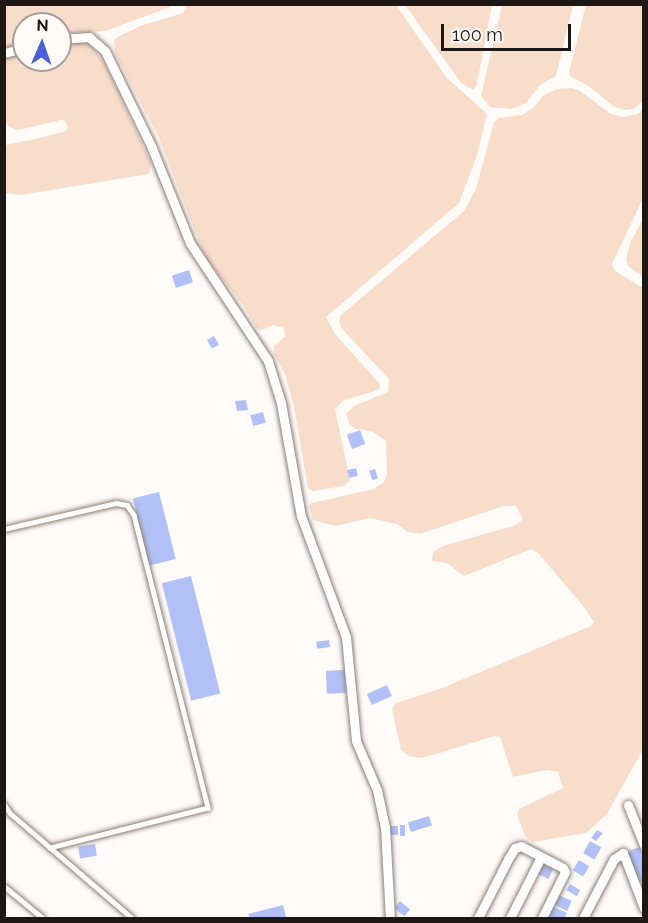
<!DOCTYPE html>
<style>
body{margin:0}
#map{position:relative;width:648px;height:923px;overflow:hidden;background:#fefbf9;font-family:Raleway,sans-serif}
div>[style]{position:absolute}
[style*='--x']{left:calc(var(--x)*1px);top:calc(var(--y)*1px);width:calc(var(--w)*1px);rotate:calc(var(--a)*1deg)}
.water>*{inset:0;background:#f9ddcb}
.building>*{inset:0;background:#b1c1f7;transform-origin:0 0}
.roads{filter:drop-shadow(0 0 2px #8b7e75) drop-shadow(0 0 2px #8b7e75)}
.service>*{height:4.5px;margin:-2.25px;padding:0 2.25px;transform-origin:2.25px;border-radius:2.25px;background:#fff}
.minor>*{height:9px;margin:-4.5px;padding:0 4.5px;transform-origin:4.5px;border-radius:4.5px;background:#fff}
span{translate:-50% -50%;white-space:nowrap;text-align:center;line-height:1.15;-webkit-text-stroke:6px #fefbf9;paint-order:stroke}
.frame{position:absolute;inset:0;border:6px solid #1d1815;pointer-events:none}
.north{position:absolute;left:12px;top:12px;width:60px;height:60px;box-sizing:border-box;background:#fefbf9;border:2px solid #a4a09e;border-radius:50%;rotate:2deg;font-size:16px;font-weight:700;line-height:24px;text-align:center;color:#1d1815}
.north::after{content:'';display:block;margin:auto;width:21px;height:27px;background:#4b5ed3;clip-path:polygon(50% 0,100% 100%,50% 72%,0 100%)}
.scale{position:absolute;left:441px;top:24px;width:130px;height:27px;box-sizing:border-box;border:3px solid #1d1815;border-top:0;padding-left:8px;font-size:18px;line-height:21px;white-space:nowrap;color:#1d1815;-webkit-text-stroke:4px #fefbf9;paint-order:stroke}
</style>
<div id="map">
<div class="water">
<div style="clip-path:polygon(5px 5px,175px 5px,106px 31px,60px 33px,60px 24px,24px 24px,24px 43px,5px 48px)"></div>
<div style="clip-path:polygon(187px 5px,396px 5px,446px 77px,487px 114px,477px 155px,459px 203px,326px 317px,335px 334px,379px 383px,380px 388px,375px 391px,344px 400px,335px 409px,350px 480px,344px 486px,313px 491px,308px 488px,294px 407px,285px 374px,274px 354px,274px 346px,285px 337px,284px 328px,273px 325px,262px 330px,257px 329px,243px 305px,205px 257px,159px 138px,115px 53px,114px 40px,118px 37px,140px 26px,183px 13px)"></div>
<div style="clip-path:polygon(405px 5px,492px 5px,477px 84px,473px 90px,461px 83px)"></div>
<div style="clip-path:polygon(502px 5px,573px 5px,556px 76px,540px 85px,526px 103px,512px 109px,490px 107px,481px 96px)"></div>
<div style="clip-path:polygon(586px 5px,643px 5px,643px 101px,634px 109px,624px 110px,613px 106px,590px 87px,570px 76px,569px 72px)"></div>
<div style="clip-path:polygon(80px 42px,90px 45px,105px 63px,151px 163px,149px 174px,21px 195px,5px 193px,5px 145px,40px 138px,66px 131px,68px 128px,65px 121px,61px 120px,18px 130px,8px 126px,5px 121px,5px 58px,24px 54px,24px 60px,60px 60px,60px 45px)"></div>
<div style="clip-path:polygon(571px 88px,580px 91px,611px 114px,623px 117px,638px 114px,643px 109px,643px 198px,612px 264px,615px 271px,643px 288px,643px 749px,607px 814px,586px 833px,532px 842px,525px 836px,517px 814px,519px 809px,563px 788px,558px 772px,547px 770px,513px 777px,500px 737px,495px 736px,422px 758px,409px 756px,401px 750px,392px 709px,396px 703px,442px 688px,591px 626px,594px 622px,584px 607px,538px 553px,531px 549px,464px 576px,447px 563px,432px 561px,433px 552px,443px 546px,516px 525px,523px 519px,516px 506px,504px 506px,420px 534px,408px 532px,397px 524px,370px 518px,336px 526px,328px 524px,313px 520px,309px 506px,312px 503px,374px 489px,384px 482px,387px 475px,386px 441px,372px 431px,355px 429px,349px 423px,346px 414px,354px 406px,388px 392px,389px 379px,343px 330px,339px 322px,340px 316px,464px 211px,476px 189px,494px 122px,499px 118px,522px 115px,533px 108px,543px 96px,557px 89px)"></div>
<div style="clip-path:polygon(643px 219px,643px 277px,628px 266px,626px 259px,630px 243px)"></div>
</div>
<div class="building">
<div style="left:189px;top:270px;width:13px;height:18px;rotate:72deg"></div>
<div style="left:214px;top:336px;width:10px;height:8px;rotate:61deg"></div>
<div style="clip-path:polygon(246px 400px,248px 410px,237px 411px,235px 401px)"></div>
<div style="left:263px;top:412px;width:11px;height:13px;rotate:75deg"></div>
<div style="left:360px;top:430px;width:15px;height:14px;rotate:70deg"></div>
<div style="left:356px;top:468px;width:8px;height:9px;rotate:76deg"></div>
<div style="left:375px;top:469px;width:10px;height:6px;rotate:73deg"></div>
<div style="left:159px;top:492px;width:69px;height:27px;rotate:76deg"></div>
<div style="left:191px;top:576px;width:121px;height:30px;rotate:76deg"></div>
<div style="left:329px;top:640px;width:7px;height:13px;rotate:82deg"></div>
<div style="left:345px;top:670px;width:23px;height:19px;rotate:88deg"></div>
<div style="left:387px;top:685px;width:12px;height:22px;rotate:66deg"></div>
<div style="left:429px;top:816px;width:10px;height:22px;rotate:73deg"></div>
<div style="left:400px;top:825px;width:5px;height:11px"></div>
<div style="left:389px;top:826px;width:9px;height:9px"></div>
<div style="clip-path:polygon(597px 830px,603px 833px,596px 841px,591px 838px)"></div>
<div style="left:590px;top:841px;width:13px;height:14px;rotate:29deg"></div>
<div style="left:95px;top:844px;width:12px;height:17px;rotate:81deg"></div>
<div style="clip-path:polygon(640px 847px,644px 858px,644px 881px,638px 883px,628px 851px)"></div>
<div style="left:579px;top:860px;width:12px;height:12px;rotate:31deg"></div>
<div style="left:542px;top:864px;width:12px;height:11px;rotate:24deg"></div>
<div style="left:570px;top:884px;width:12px;height:7px;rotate:31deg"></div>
<div style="left:559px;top:895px;width:14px;height:11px;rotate:25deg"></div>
<div style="left:400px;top:901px;width:13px;height:9px;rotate:39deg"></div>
<div style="clip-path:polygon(283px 905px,286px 917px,250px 918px,248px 914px)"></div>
<div style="clip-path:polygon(554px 907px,567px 913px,564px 918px,548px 918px)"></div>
</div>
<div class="roads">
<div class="service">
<div style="--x:4;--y:529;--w:115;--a:-13.1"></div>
<div style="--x:116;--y:503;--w:11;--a:10"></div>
<div style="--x:127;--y:505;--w:12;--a:55"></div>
<div style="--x:134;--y:515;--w:302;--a:75.8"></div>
<div style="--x:208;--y:808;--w:163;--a:165.8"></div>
<div style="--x:4;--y:804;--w:11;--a:56"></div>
<div style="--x:10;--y:813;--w:161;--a:40.7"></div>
<div style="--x:4;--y:886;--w:50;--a:39.4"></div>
</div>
<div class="minor">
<div style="--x:60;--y:39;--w:29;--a:-4"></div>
<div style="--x:89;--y:37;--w:21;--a:41"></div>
<div style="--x:105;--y:51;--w:108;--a:64.1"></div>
<div style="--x:152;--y:148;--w:102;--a:68.2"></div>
<div style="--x:190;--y:243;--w:141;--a:56.5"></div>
<div style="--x:268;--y:361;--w:44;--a:72.8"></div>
<div style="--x:281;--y:403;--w:115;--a:80"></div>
<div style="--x:301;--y:516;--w:129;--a:69.6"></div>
<div style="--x:346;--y:637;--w:104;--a:84.5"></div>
<div style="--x:356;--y:741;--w:53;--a:66.8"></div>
<div style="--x:377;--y:790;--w:38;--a:78"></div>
<div style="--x:385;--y:827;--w:91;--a:86.9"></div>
<div style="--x:4;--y:53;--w:21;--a:-14"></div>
<div style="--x:628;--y:805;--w:43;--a:68.2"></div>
<div style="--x:478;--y:918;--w:66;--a:-63"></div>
<div style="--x:508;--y:859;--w:13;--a:-58"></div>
<div style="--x:515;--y:848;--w:6;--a:-18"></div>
<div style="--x:521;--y:846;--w:47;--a:27.6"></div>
<div style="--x:563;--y:868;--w:4;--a:63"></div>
<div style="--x:565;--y:872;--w:51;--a:116.6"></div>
<div style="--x:510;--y:918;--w:68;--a:-63.1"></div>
<div style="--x:583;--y:918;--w:67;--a:-62.3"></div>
<div style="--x:614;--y:859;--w:11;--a:-34"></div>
<div style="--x:623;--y:853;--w:59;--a:69.1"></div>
</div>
</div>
<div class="frame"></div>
<div class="north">N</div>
<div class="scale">100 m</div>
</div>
